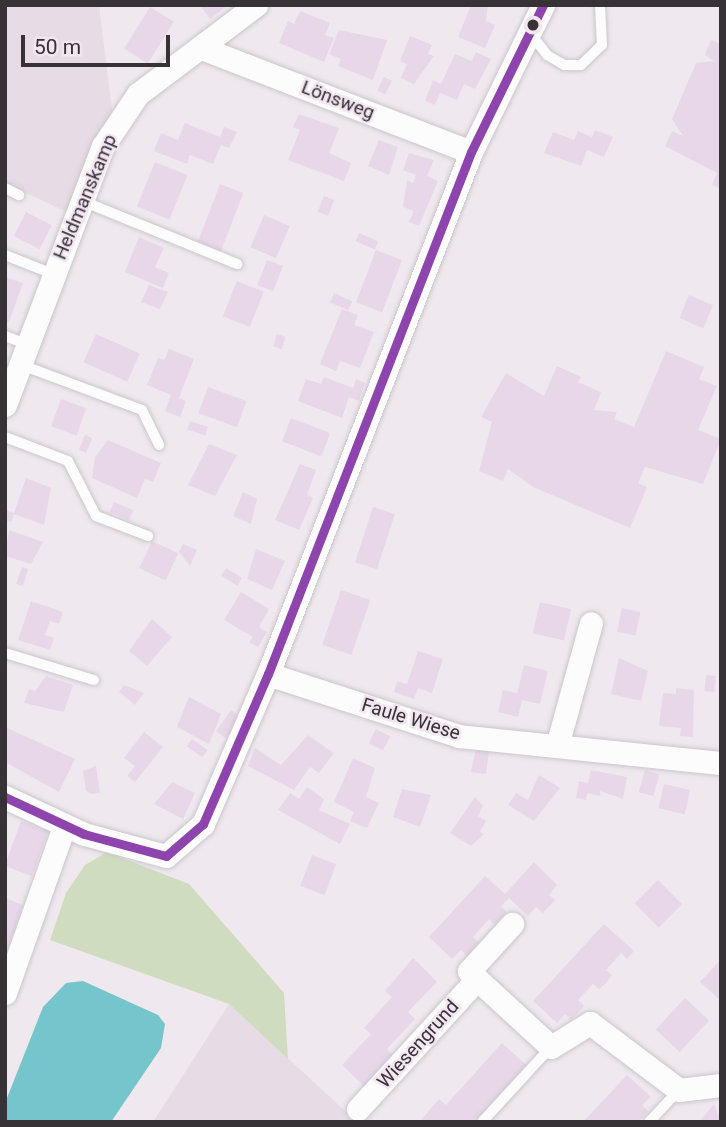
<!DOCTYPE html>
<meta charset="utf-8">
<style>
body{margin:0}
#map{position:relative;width:726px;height:1127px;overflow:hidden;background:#efe9ef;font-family:Roboto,sans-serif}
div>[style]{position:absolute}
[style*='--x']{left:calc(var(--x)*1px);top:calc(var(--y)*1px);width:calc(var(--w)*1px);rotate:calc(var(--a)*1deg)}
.built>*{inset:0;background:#e7dbe6}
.green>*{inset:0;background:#d0dcbf}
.water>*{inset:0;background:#74c5cc}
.building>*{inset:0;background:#e8d7e8;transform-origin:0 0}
.roads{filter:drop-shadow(0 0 2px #cbc6cb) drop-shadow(0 0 2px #cbc6cb)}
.lane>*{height:10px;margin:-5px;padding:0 5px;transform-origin:5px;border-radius:5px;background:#fdfcfd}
.street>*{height:23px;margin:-11.5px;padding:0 11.5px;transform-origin:11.5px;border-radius:11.5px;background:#fdfcfd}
.bus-1>*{height:9px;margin:-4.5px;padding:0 4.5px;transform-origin:4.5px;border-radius:4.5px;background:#8e44ad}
.dots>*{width:19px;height:19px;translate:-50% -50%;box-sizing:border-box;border:4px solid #f2e6f1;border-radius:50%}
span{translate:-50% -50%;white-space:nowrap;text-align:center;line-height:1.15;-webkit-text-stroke:5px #f2e6f1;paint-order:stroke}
.street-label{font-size:19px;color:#373236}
.frame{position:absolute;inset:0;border:7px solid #373236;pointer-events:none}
.scale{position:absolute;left:21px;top:35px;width:149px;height:32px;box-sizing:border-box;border:4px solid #373236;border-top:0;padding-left:9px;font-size:21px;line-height:24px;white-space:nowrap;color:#373236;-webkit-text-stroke:5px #f2e6f1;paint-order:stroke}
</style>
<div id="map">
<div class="built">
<div style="clip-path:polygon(5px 5px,99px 5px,112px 110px,67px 212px,5px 183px)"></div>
<div style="clip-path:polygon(229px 1004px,357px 1122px,153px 1122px)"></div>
</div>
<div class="green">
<div style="clip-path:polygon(107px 852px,189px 884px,284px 993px,288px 1059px,229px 1004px,50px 940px,66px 893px,85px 865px)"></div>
</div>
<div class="water">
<div style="clip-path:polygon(83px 981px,158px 1015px,165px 1024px,161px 1048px,111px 1122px,5px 1122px,5px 1103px,43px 1007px,66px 983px)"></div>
</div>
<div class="building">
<div style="clip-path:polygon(200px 5px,228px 5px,210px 19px)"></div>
<div style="clip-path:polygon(471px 5px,488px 5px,486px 21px,495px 25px,485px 48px,458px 37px)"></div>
<div style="left:150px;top:7px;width:28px;height:49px;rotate:32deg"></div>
<div style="clip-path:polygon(300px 11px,330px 23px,325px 35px,334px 38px,324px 62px,279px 43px,288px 21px,294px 24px)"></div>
<div style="clip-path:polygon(339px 30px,387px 40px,373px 80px,338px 66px,341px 59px,329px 54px)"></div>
<div style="clip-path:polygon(410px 36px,432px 45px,428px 54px,434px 56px,414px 84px,401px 78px,407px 64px,400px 61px)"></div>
<div style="clip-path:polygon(711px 40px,721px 44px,721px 189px,712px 185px,717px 173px,665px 146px,672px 131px,683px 136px,672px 119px,696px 63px,714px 61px,705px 55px)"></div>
<div style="clip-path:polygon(476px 52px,491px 59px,475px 89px,464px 84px,457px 100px,440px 93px,435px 105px,425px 101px,433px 80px,441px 84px,455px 54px,472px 61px)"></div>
<div style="left:384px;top:77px;width:9px;height:15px;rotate:27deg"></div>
<div style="clip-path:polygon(299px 114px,339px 128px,329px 153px,351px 163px,344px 181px,288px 160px,300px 130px,293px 127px)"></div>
<div style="clip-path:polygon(185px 123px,220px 137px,224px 127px,237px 132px,229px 148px,221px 145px,213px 164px,190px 155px,187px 164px,154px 151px,161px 133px,178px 140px)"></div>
<div style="clip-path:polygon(595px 130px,613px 137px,604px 157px,587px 150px,581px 166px,544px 153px,553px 132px,574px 140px,578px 131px,592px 137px)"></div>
<div style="clip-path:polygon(379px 140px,398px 147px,389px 175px,368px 166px)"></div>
<div style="clip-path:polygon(409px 153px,434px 160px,427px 176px,438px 181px,419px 226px,409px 222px,414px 211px,403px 207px,407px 180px,413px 183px,416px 175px,403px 170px)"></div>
<div style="left:155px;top:162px;width:35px;height:48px;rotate:22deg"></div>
<div style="left:220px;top:184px;width:25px;height:62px;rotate:21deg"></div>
<div style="left:324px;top:196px;width:11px;height:17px;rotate:22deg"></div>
<div style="left:26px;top:212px;width:29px;height:27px;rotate:27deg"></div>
<div style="left:264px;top:215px;width:28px;height:35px;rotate:23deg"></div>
<div style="left:359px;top:233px;width:21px;height:9px;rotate:23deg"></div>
<div style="clip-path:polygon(139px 237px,164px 248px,155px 267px,169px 273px,163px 288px,125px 272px)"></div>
<div style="left:376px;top:250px;width:28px;height:56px;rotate:21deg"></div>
<div style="left:267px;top:260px;width:17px;height:27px;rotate:21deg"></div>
<div style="clip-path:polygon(5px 277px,23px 283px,9px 322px,5px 321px)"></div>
<div style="left:237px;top:281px;width:29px;height:38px;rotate:22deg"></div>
<div style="clip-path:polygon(149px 285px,168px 292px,160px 309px,141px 302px)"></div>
<div style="left:334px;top:293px;width:20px;height:10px;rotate:24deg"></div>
<div style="left:689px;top:295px;width:26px;height:25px;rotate:23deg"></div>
<div style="clip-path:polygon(342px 309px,358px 315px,354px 325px,374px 332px,360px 368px,340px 361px,336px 371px,320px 364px)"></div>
<div style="left:96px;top:334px;width:48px;height:31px;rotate:24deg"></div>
<div style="left:277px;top:334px;width:9px;height:13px;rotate:18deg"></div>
<div style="clip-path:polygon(169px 349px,194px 359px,179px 398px,186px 401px,180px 417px,165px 411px,171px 395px,147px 385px,158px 358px,164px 360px)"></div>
<div style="clip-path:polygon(666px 351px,704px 367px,699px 379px,717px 386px,698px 430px,721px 439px,703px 484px,645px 467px,638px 483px,647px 487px,630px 528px,533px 487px,508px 469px,503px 481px,479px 471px,492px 422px,481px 417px,506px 373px,544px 396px,557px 366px,581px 377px,578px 382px,601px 392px,594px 410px,617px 412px,614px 419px,634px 427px)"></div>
<div style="clip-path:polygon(324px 377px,353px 388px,356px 379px,365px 383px,359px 401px,349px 397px,342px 418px,298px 401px,306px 379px,321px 384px)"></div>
<div style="left:208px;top:387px;width:41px;height:28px;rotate:20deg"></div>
<div style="left:61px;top:399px;width:27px;height:29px;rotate:20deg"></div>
<div style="left:291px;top:418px;width:42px;height:25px;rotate:21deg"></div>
<div style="left:190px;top:421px;width:19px;height:9px;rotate:18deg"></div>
<div style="left:85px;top:435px;width:8px;height:16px;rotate:23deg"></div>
<div style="clip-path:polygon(108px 440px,161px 463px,153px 482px,145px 479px,137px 498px,92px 478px,95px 457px)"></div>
<div style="clip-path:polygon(209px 444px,237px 455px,215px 496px,188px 485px)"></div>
<div style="clip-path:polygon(300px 464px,316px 470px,307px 495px,313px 498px,299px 530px,275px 520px)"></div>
<div style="clip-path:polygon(26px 478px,51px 488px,44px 525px,14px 514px,11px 522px,5px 520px,5px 510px,14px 513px)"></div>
<div style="clip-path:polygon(243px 492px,257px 499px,251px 524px,233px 516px)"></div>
<div style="left:114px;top:502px;width:21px;height:11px;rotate:23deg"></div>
<div style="left:373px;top:507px;width:23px;height:58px;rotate:18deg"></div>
<div style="clip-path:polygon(9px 530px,43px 542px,31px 564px,5px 556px)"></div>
<div style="left:152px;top:541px;width:29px;height:30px;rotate:25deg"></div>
<div style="clip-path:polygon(183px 544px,197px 550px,190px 566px,179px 552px)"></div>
<div style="clip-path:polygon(256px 549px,285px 561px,272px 590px,247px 579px)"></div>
<div style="clip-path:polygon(22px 567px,28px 569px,23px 586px,16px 584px)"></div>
<div style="left:226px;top:568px;width:19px;height:9px;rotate:32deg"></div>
<div style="left:341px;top:590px;width:31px;height:58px;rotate:19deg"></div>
<div style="clip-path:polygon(241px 592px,269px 609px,259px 627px,267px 632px,258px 647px,249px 642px,253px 637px,224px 620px)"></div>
<div style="clip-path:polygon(31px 601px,63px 612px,59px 624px,50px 621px,45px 635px,54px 638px,50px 650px,18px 640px)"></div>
<div style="left:540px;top:602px;width:32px;height:32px;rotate:13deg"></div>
<div style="left:622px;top:608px;width:19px;height:24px;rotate:12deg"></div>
<div style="clip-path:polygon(152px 619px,172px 637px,147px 666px,129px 651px)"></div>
<div style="clip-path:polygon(418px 651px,443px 659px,432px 693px,418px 688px,414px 699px,394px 692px,397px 681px,407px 684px)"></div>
<div style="clip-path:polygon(619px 658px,648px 671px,641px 701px,611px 694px)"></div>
<div style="clip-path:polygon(524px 665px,548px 671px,540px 704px,522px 700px,518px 717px,498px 712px,503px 690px,517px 693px)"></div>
<div style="left:706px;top:675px;width:10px;height:16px;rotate:6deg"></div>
<div style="clip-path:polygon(46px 676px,73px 685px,64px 712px,24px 703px,29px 689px,35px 691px)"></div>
<div style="clip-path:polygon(124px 685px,144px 693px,135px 705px,119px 692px)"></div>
<div style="clip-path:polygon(676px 688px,694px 690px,693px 737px,680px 736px,681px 728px,659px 726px,663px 693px,676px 694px)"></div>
<div style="clip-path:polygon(189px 697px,221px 714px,209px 744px,177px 727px)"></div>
<div style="left:231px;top:710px;width:12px;height:26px;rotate:35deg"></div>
<div style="clip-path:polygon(5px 727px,75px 759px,59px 792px,5px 762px)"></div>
<div style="left:376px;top:729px;width:16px;height:16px;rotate:27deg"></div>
<div style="clip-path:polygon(144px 732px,163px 747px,135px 782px,127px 776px,135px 766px,124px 758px)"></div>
<div style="clip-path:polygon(308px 735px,334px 753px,319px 773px,310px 767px,294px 790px,248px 766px,255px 748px,281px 765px)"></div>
<div style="left:192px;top:739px;width:19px;height:9px;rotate:35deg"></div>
<div style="clip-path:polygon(476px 749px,489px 751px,486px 774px,471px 772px)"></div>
<div style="clip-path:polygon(353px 758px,375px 768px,366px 797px,379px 803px,367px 828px,350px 821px,354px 812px,334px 802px)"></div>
<div style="clip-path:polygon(96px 766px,100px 793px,92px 794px,86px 791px,83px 771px)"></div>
<div style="clip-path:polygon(591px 770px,627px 777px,623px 799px,600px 791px,600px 796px,587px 793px,586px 800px,576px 798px,579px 781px,588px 783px)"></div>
<div style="left:645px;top:770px;width:15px;height:23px;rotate:16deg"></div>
<div style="clip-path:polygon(539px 775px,560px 788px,534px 821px,508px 805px,516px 793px,528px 800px)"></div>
<div style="clip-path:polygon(172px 782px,195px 793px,183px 819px,154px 804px)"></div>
<div style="left:664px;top:784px;width:27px;height:25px;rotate:13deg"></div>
<div style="clip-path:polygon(307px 787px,324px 799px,319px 810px,350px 824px,340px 844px,278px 810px,290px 793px,299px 799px)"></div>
<div style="clip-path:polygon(402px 789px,431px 795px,420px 827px,393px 817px)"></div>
<div style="clip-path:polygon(475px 797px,483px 806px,478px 816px,486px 821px,480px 832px,484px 834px,471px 846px,450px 833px)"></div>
<div style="left:21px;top:821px;width:29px;height:48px;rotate:20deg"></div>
<div style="left:312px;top:855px;width:26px;height:33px;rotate:21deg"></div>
<div style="clip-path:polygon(534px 862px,557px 885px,549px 895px,555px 900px,543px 913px,536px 907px,528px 916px,509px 898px,501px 906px,507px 912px,495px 925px,489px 919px,473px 937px,479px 943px,467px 956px,461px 950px,452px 959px,429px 937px,485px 876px,505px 894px)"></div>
<div style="left:658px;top:880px;width:34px;height:33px;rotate:45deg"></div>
<div style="clip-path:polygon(5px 898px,23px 905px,6px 954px,5px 954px)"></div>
<div style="clip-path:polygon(604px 924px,634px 951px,627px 959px,621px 953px,606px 970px,612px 975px,606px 983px,599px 989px,593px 984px,578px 1000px,584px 1006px,571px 1020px,565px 1014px,557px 1023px,533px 1001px)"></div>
<div style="clip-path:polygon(413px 958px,437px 982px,408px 1012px,415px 1019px,387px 1049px,394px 1056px,365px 1087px,342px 1065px,371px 1034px,364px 1028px,392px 997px,385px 991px)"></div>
<div style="clip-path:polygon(721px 959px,721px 1001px,700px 982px)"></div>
<div style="left:685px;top:998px;width:33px;height:43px;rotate:43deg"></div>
<div style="clip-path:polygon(502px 1043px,526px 1065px,475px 1122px,419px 1122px,439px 1099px,446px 1105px)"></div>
<div style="clip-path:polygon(627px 1075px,651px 1097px,642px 1105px,648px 1111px,638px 1122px,583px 1122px)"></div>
<div style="clip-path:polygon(714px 1104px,721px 1122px,699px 1122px)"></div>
</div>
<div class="roads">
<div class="lane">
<div style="--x:530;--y:33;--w:28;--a:52"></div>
<div style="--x:547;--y:55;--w:20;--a:30"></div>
<div style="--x:564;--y:65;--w:17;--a:0"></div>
<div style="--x:581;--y:65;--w:29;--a:-44"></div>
<div style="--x:602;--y:45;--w:40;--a:-92.9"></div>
<div style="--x:5;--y:188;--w:16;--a:27"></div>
<div style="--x:80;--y:200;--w:170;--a:22.2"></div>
<div style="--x:5;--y:255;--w:52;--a:21.6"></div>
<div style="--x:5;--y:336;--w:22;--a:21"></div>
<div style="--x:19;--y:364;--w:131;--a:20.5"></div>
<div style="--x:142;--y:410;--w:39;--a:64"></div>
<div style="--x:5;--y:437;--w:67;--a:20.9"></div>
<div style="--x:68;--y:461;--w:62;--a:63"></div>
<div style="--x:96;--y:516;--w:56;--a:21"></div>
<div style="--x:5;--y:653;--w:93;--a:16.9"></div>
<div style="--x:482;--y:1122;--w:102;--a:-47.4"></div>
<div style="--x:649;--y:1122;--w:44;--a:-46.8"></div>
</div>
<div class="street">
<div style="--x:204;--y:49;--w:286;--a:21.1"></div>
<div style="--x:5;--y:405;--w:277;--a:-69.3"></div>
<div style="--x:103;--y:146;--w:63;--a:-56.1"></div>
<div style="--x:138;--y:94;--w:148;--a:-37"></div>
<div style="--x:268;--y:674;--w:201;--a:18"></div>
<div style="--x:459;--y:736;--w:263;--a:5.9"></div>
<div style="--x:558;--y:742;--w:123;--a:-74.5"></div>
<div style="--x:5;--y:797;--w:87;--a:25.1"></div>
<div style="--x:84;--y:834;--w:85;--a:15"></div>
<div style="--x:166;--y:856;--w:49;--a:-40.9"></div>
<div style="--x:203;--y:824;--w:163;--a:-66.6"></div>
<div style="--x:268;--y:674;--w:560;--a:-68.75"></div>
<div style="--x:471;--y:152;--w:164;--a:-63.9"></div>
<div style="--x:477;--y:979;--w:11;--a:-135"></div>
<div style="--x:469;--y:971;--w:64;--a:-47.5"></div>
<div style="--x:5;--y:993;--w:177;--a:-70.5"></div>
<div style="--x:358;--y:1109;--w:176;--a:-47.5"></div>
<div style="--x:477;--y:979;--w:100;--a:42.6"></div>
<div style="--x:551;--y:1047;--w:46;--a:-31.6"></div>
<div style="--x:590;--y:1023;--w:111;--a:37"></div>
<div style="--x:679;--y:1090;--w:42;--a:-6.8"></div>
</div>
</div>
<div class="bus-1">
<div style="--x:5;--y:797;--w:87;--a:25.1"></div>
<div style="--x:84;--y:834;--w:85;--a:15"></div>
<div style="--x:166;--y:856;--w:49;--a:-40.9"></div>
<div style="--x:203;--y:824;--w:163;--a:-66.6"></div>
<div style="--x:268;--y:674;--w:560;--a:-68.75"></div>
<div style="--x:471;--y:152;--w:164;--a:-63.9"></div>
</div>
<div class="dots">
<div style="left:533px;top:25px;background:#373236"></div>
</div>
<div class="street-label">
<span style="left:338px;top:100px;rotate:21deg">Lönsweg</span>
<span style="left:85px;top:197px;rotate:-67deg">Heldmanskamp</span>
<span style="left:411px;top:719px;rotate:17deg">Faule Wiese</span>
<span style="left:418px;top:1044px;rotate:-48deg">Wiesengrund</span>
</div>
<div class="frame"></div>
<div class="scale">50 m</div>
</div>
